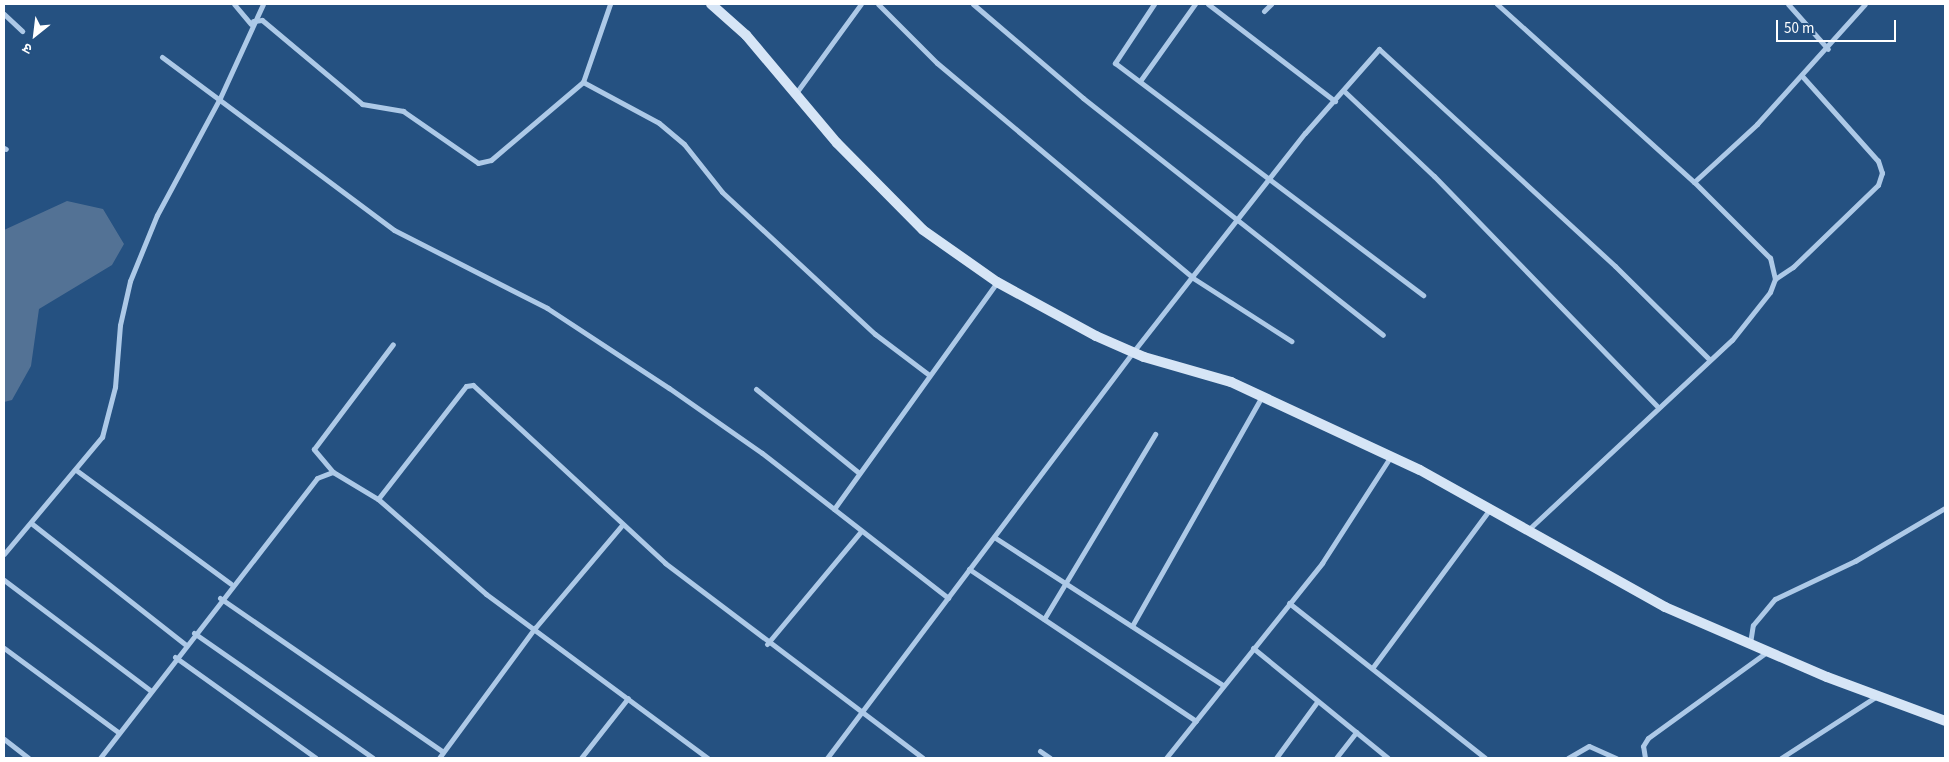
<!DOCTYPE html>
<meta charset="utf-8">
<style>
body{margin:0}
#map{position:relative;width:1949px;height:762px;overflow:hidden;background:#255181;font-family:"Source Sans 3","Noto Sans Devanagari",sans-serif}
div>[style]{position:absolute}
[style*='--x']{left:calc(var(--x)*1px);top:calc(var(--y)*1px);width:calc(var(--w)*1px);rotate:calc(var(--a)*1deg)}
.water>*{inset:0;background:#537295}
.street>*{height:5px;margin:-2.5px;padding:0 2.5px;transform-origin:2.5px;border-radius:2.5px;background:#adc9e7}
.secondary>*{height:10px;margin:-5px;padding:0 5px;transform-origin:5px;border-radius:5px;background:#d6e5f6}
span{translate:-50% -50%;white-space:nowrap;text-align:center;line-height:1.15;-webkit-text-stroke:4.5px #255181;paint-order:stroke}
.frame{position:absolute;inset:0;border:5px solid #fff;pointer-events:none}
.north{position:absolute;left:10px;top:10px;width:50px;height:50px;-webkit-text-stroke:4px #255181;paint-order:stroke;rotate:209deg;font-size:14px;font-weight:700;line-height:20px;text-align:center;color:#fff}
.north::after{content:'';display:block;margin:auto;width:18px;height:22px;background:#fff;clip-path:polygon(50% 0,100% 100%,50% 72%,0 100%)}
.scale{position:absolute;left:1776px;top:20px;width:120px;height:22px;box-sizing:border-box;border:2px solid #fff;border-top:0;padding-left:6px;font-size:15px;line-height:18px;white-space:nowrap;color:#fff;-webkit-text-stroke:4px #255181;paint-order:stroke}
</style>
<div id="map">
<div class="water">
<div style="clip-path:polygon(67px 201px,103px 209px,124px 244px,112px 265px,39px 309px,31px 366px,12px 400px,4px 402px,4px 230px)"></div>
</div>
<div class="street">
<div style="--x:234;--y:4;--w:26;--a:50"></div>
<div style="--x:878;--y:4;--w:83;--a:45"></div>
<div style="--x:937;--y:63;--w:334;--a:40"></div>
<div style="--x:1193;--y:278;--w:117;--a:32.7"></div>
<div style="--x:973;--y:4;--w:145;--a:40.5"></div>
<div style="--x:1083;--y:98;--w:382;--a:38.3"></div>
<div style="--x:1154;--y:4;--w:71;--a:123.5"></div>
<div style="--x:1115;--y:63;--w:386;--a:37"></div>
<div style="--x:1208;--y:4;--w:160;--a:37.4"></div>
<div style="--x:1497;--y:4;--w:266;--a:42.1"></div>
<div style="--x:1694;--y:182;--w:86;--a:-42.6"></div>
<div style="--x:1757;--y:124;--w:161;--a:-48"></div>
<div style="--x:1788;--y:4;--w:60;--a:48.4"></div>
<div style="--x:1264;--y:11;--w:10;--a:-45"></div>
<div style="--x:4;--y:14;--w:25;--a:43"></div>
<div style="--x:253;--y:21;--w:9;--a:-6"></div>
<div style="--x:262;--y:20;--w:131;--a:40"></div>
<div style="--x:362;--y:104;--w:42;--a:9.7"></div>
<div style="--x:403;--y:111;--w:91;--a:34.7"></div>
<div style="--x:478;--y:163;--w:13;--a:-13"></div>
<div style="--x:491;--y:160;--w:121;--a:-40.3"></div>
<div style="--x:583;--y:82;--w:83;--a:-70.9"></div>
<div style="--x:162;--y:57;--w:289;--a:36.7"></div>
<div style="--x:394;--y:230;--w:172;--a:27"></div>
<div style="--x:547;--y:308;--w:146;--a:33.3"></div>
<div style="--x:669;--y:388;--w:113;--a:35"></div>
<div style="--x:762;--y:453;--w:236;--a:37.9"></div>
<div style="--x:1140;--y:81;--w:95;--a:-54.5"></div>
<div style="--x:583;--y:82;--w:86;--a:28.3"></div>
<div style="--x:659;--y:123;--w:33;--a:40"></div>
<div style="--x:684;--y:144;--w:61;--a:51.6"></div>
<div style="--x:722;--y:192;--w:209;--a:42.9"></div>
<div style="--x:875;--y:334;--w:68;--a:37.2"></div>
<div style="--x:1344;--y:91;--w:124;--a:43.4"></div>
<div style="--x:1434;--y:176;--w:320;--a:45.9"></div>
<div style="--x:796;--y:93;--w:110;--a:-53.9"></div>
<div style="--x:4;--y:148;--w:2;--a:27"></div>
<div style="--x:1775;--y:279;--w:22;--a:-34"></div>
<div style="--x:1793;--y:267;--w:118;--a:-44"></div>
<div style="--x:1878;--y:185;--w:13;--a:-72"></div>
<div style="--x:1882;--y:173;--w:13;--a:-108"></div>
<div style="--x:1878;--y:161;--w:114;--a:-131.8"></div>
<div style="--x:756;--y:389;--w:133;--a:39.2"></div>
<div style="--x:76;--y:470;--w:192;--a:36.3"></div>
<div style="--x:333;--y:472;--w:30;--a:-130"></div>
<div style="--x:314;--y:449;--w:131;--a:-53"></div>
<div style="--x:378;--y:499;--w:143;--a:-52.1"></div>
<div style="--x:466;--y:386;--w:7;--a:-8"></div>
<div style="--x:473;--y:385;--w:262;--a:42.8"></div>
<div style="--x:665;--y:563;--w:323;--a:37.1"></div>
<div style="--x:834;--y:509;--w:279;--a:-54.3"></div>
<div style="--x:31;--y:523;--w:196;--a:38.2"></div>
<div style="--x:1529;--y:529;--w:277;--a:-43"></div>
<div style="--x:1732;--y:340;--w:61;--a:-51.6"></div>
<div style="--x:1770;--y:292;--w:14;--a:-69"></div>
<div style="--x:1775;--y:279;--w:22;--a:-103"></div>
<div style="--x:1770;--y:258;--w:107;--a:-135"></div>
<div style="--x:994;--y:537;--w:273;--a:32.9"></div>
<div style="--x:4;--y:554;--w:153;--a:-50.1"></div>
<div style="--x:102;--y:437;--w:52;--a:-75.4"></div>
<div style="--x:115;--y:387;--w:62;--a:-85.4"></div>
<div style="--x:120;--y:325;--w:45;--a:-77.2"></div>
<div style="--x:130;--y:281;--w:71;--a:-67.8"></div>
<div style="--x:157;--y:215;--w:133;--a:-61.7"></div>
<div style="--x:220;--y:98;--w:103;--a:-65.4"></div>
<div style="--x:969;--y:569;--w:273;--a:33.8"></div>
<div style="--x:4;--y:580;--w:183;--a:37"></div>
<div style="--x:220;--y:598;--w:271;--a:34.6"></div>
<div style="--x:1289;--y:603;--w:250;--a:38.3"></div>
<div style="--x:1044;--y:619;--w:216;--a:-59"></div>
<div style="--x:1132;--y:626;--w:264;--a:-60.5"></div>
<div style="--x:194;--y:633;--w:218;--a:34.9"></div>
<div style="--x:1750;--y:643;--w:18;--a:-81"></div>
<div style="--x:1753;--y:625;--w:34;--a:-50"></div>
<div style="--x:1775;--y:599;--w:89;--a:-25.4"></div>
<div style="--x:1855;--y:561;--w:104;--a:-30.5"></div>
<div style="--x:767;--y:644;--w:147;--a:-50.2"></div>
<div style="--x:4;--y:648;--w:142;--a:36.4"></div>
<div style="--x:1253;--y:648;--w:174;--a:39.2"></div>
<div style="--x:175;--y:657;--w:173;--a:35.6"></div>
<div style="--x:1373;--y:667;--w:197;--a:-53.5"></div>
<div style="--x:4;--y:739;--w:31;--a:38"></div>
<div style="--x:1040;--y:751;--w:12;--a:35"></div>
<div style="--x:100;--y:758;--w:354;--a:-52.2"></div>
<div style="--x:317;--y:478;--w:17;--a:-21"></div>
<div style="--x:333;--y:472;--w:52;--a:31"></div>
<div style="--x:378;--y:499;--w:144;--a:41.3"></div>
<div style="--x:486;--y:594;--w:276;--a:36.5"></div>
<div style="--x:439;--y:758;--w:162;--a:-53.6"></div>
<div style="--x:535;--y:628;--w:135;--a:-49.8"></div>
<div style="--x:581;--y:758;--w:76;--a:-51.9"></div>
<div style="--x:827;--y:758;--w:508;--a:-52.99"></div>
<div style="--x:1133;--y:352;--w:278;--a:-51.9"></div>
<div style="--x:1305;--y:133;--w:112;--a:-48.6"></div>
<div style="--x:1379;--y:49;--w:321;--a:42.6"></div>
<div style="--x:1615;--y:266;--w:132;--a:44.7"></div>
<div style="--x:1166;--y:758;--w:250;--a:-51.3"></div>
<div style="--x:1322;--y:563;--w:127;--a:-57.2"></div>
<div style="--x:1276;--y:758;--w:69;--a:-53.8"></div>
<div style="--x:1336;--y:758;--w:33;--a:-52"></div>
<div style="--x:1568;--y:758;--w:24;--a:-30"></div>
<div style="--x:1589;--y:746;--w:30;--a:24"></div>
<div style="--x:1645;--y:758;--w:12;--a:-99"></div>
<div style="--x:1643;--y:746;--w:9;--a:-58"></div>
<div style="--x:1648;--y:738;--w:147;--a:-35.9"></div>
<div style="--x:1781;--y:758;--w:114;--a:-32.9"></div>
</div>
<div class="secondary">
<div style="--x:711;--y:4;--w:47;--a:41.5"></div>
<div style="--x:746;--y:35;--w:141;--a:49.9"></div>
<div style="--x:837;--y:143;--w:122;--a:45.3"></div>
<div style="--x:923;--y:230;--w:90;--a:35.1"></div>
<div style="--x:997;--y:282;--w:113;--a:28.6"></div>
<div style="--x:1096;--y:336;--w:52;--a:23.6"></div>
<div style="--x:1144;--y:357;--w:91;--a:16"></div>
<div style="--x:1231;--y:382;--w:208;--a:25"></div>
<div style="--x:1420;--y:470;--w:281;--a:29.2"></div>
<div style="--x:1665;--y:607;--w:176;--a:23.4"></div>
<div style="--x:1827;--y:677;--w:126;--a:20.4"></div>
</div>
<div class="frame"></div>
<div class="north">उ</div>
<div class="scale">50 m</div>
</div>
